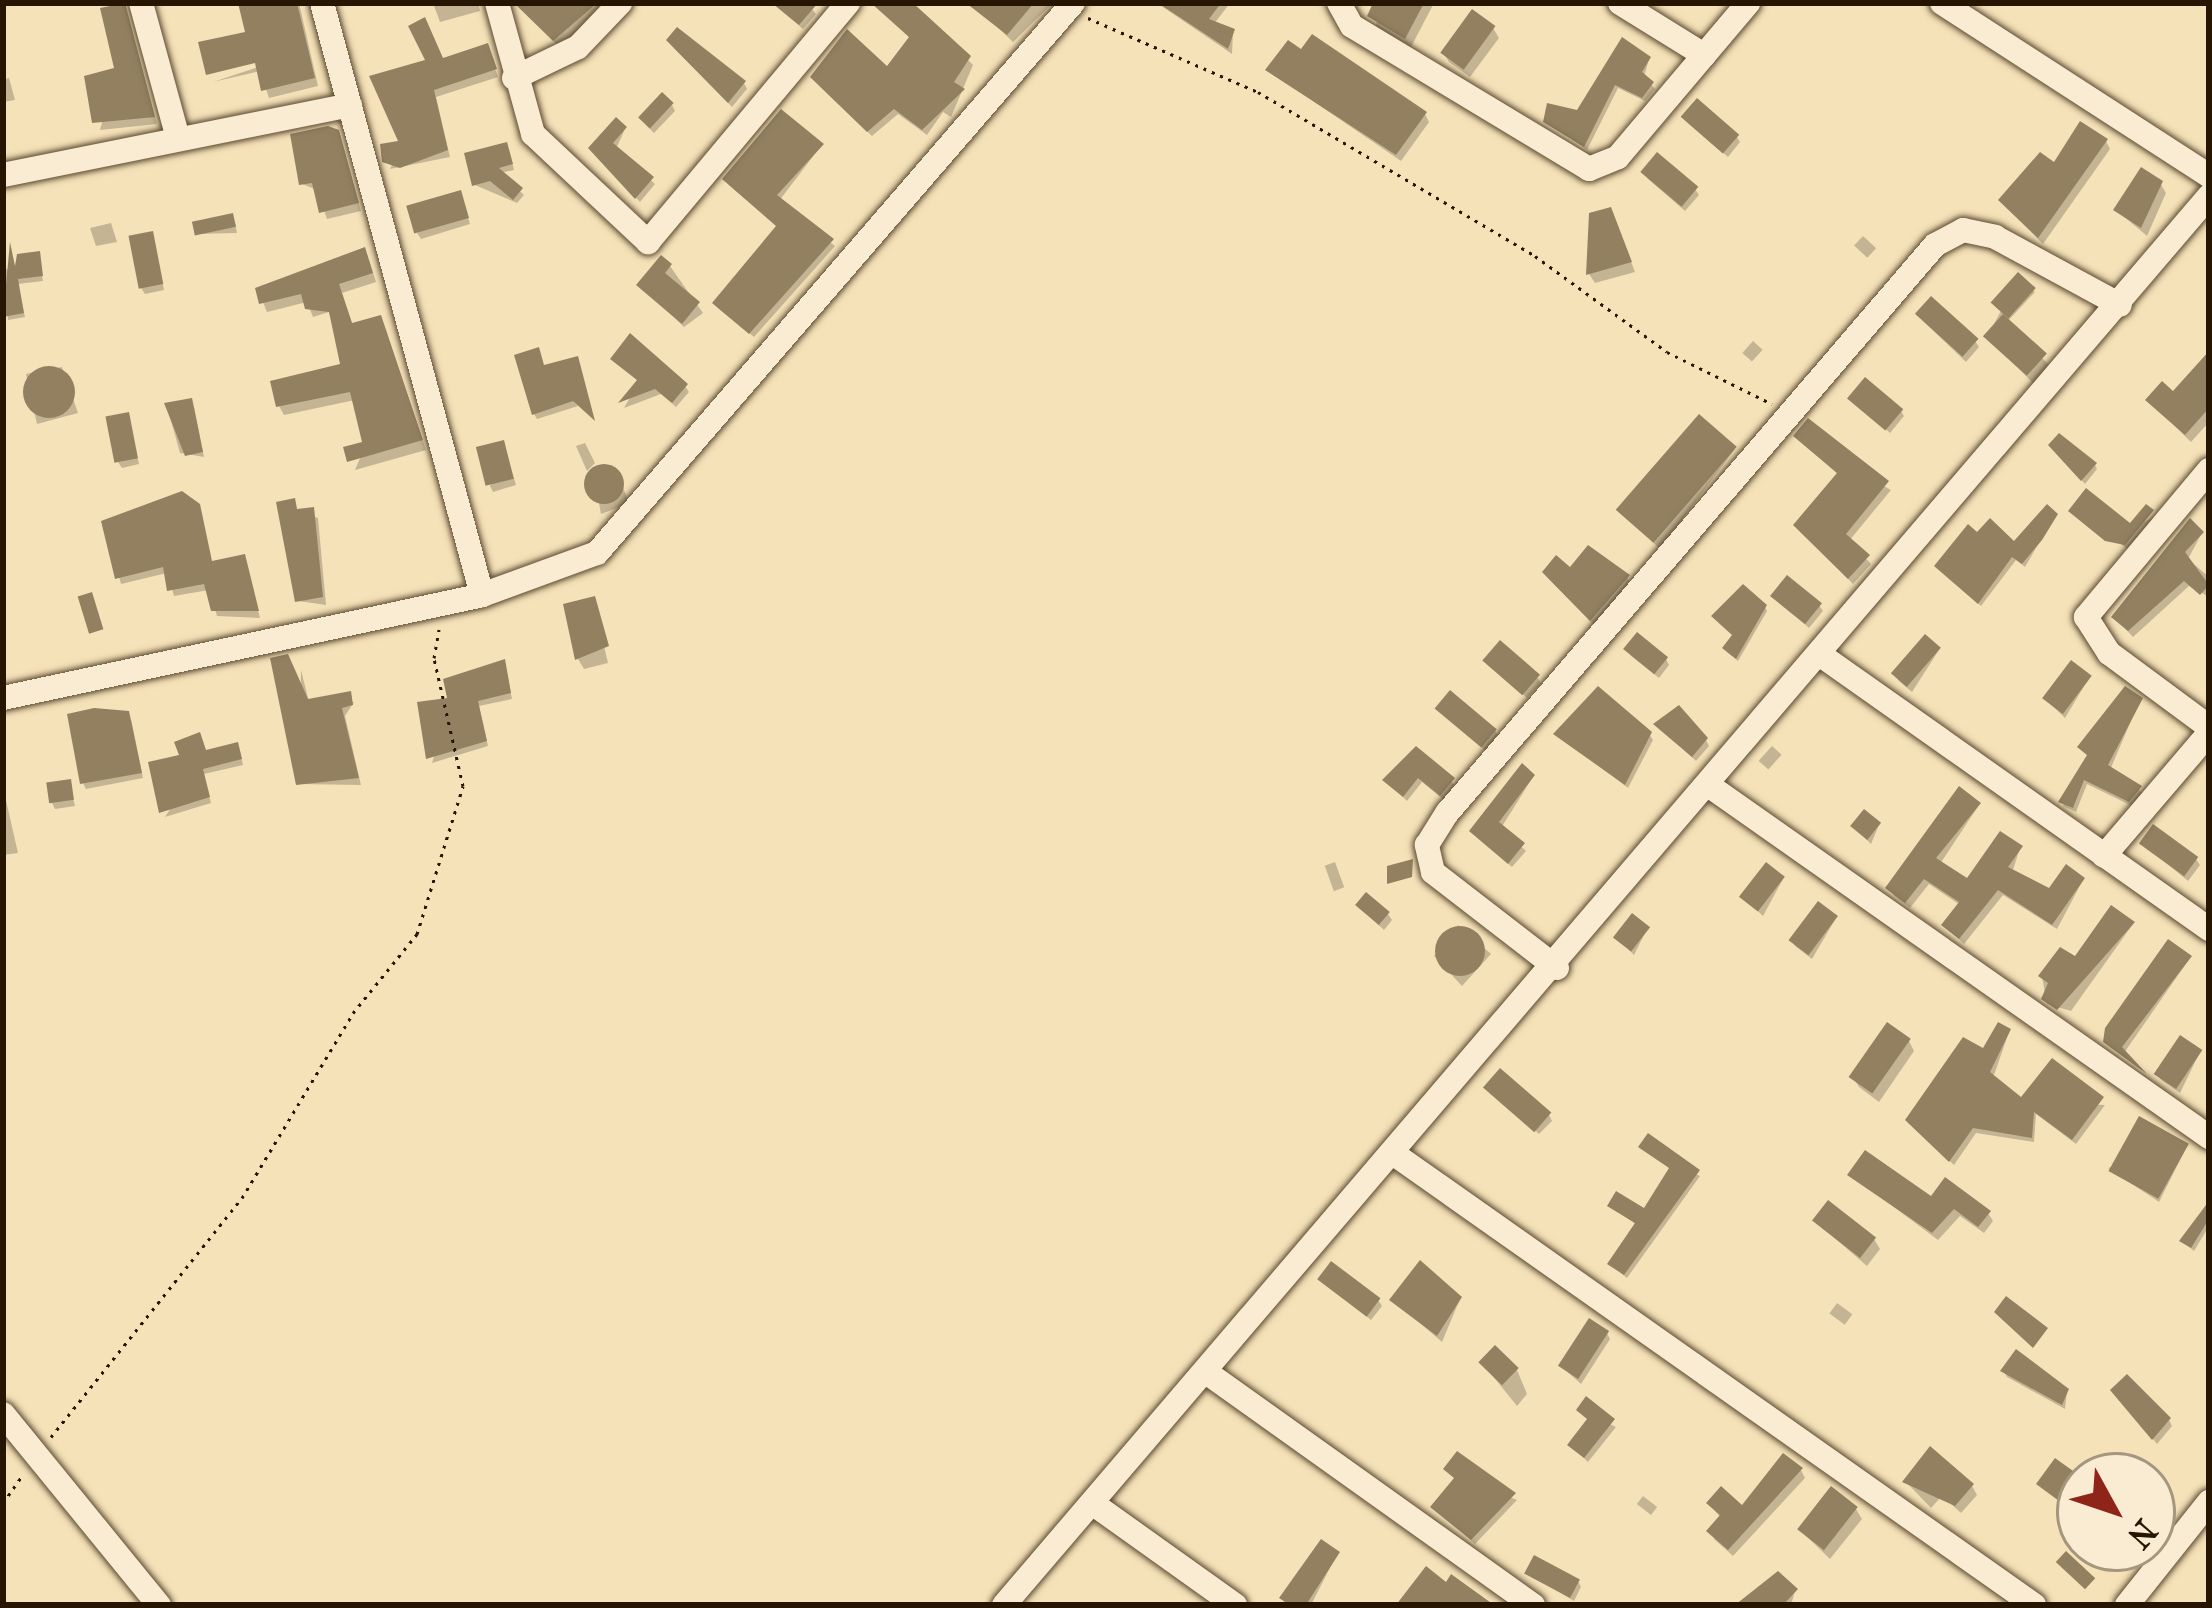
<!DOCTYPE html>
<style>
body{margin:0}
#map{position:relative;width:2212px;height:1608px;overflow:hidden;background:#f6e2b9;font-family:"IM FELL French Canon",serif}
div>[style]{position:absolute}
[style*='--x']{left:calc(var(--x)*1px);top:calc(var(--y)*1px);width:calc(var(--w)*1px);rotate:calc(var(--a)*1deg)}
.shadow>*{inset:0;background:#0003;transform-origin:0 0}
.building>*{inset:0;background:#928061;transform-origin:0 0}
.round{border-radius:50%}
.path>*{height:3px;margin-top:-1.5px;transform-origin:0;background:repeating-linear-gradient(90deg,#261601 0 3px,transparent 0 9px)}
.roads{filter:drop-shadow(0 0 3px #5a492f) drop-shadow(0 0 3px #5a492f)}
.minor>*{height:24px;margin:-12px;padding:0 12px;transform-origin:12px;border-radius:12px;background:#f9ecd2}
span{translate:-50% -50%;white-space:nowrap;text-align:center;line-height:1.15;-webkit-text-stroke:9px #f9ecd2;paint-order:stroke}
.frame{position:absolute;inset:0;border:6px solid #261601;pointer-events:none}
.north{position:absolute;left:2056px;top:1452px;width:120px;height:120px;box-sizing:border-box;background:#f9ecd2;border:3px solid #a5967e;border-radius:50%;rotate:130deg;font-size:33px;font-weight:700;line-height:48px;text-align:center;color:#261601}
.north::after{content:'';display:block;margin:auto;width:42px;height:54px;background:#8f2418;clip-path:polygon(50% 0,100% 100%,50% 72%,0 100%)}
</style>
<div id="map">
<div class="shadow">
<div style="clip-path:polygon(125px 3px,157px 124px,100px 130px,117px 70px,103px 10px)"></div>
<div style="clip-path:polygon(241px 3px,299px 3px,318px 86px,269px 98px,260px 71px,213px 82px,270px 63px)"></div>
<div style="clip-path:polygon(433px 3px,478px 3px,480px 11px,440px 22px)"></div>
<div style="clip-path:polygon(520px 3px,597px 3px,601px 11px,559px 47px)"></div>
<div style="clip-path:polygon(772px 3px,807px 3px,816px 14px,803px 29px)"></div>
<div style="clip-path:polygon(873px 3px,911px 3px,973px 65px,951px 117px,943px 112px,927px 135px,898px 114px,872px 136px,817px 83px,887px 70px,911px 39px)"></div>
<div style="clip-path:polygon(972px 3px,1053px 3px,1013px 42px)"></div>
<div style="clip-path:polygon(1157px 3px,1230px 3px,1214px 24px,1233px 32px,1232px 54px)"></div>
<div style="clip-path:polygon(1380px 3px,1434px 3px,1411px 47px,1376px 26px)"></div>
<div style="clip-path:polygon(1493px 28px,1499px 38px,1470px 77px,1449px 62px,1443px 52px)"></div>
<div style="clip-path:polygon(1623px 41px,1649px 59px,1644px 77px,1655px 89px,1645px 101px,1618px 88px,1587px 150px,1546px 121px,1578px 113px)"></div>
<div style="clip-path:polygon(673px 47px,744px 83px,747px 89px,732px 107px)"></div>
<div style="clip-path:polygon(490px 54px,498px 77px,436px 97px,450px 157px,390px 169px,442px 62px)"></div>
<div style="clip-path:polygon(1269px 71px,1425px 114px,1429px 122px,1401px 161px)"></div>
<div style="clip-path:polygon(3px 80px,9px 78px,15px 100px,3px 102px)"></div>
<div style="clip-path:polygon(672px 105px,675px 111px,654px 133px,645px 124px)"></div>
<div style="clip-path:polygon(1688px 123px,1737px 137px,1740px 142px,1728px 157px)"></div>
<div style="clip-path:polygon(625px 129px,616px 149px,655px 184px,640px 202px,595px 154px)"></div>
<div style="clip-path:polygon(338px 134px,361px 211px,327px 219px,317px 190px,302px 184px)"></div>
<div style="clip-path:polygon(2106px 141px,2110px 149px,2043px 244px,2006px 207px)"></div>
<div style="clip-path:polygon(821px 146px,779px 201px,835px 246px,754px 337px,719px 309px,779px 228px,729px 185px)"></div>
<div style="clip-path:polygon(509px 150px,514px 170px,500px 173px,524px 195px,517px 203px,475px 185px)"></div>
<div style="clip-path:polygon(1647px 178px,1695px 189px,1699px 195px,1685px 211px)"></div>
<div style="clip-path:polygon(2160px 183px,2166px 193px,2147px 236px,2116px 210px)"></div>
<div style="clip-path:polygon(463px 200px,470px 224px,421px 239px,417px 233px)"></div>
<div style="clip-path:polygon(1615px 220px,1635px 272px,1595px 283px,1589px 274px)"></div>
<div style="clip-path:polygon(235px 222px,237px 233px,197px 234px)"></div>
<div style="clip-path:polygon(111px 223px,117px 242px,96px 246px,90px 228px)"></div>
<div style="left:1863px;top:236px;width:18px;height:13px;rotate:43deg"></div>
<div style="clip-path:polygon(154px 240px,164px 290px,145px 294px,141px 288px)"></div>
<div style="clip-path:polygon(38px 255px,43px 281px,18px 284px,25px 317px,8px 320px,3px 271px)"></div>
<div style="clip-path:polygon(369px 260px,376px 282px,342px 293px,353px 326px,385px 328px,426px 450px,355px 470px,366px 444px,355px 400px,284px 415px,279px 406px,345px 365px,329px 312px,313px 317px,307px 302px,267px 312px,258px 290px)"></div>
<div style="clip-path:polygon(670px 266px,703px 313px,684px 327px,640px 285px)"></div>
<div style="clip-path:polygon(2019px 277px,2035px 292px,2007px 322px,2050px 366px,2034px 384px,1987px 337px)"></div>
<div style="clip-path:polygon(1922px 320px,1975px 341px,1979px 347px,1966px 362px)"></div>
<div style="left:1753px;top:341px;width:13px;height:16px;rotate:42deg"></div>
<div style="clip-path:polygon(2209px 355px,2209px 422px,2191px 442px,2148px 400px,2174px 395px)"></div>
<div style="clip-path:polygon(614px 359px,685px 386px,689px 392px,676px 407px,661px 394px,624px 408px,639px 382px)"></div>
<div style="clip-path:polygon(62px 367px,78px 413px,37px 424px,26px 374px)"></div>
<div style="clip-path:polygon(544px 368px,578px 406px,537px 419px,534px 414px)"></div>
<div style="clip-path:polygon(1848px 396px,1901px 411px,1904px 416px,1890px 433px)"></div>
<div style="clip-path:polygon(167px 406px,194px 407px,204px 457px,180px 453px)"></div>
<div style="clip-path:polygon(128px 415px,139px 464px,122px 468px,118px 462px)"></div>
<div style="clip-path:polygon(1796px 437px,1891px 490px,1849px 541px,1871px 564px,1853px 584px,1796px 526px,1839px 475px)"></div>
<div style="clip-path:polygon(585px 443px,595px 463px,587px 471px,576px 446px)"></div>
<div style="clip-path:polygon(1735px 449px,1660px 549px,1618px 509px)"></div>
<div style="clip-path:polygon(2054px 449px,2095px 465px,2097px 469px,2085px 484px)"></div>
<div style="clip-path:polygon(506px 450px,516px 485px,493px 492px,490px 486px)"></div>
<div style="clip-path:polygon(612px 465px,630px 503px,601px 514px,593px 471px)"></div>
<div style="clip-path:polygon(280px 505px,318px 518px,326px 605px,298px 601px)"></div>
<div style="clip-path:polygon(2071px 511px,2131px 528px,2154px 517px,2128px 549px)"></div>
<div style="clip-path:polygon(2055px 515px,2025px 567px,2016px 560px,1981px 606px,1941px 571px,1978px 536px,2014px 545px)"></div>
<div style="clip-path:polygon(105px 523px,212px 564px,244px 557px,260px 618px,217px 616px,209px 590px,174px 596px,167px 573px,121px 584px)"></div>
<div style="clip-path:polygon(2202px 533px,2188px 559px,2209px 577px,2209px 597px,2189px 586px,2133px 637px,2115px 618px)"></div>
<div style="clip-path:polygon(1570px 572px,1627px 577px,1630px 583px,1594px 625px,1548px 578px)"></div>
<div style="clip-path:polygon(1774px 596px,1819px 605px,1823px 611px,1809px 628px)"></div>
<div style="clip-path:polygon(593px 599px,608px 663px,584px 669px,578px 659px)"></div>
<div style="clip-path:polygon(1765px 607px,1767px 611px,1738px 661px,1727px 652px)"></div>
<div style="clip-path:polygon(1939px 650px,1912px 692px,1899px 681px,1895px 675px)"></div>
<div style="clip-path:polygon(1630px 655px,1666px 659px,1669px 665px,1659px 678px)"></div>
<div style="clip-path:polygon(1485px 661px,1537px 677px,1541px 683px,1527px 698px)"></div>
<div style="clip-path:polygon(506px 668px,512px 699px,479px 706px,488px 746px,432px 763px,451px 700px)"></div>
<div style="clip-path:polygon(301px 670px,309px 702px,354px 702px,345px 716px,361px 785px,299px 784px)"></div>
<div style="clip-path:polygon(2089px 678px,2065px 718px,2044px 698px)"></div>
<div style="clip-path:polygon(2140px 700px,2110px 770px,2143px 793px,2132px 806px,2087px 784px,2076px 812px,2063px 806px,2089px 757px,2080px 748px)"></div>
<div style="clip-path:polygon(1439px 710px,1495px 730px,1498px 736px,1486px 751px)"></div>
<div style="clip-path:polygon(131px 719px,143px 778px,86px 789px,83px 783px)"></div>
<div style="clip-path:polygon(1657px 725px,1706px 740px,1709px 746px,1696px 761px)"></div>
<div style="clip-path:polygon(1557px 734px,1649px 734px,1653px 740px,1628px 788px)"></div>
<div style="left:1772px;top:746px;width:13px;height:20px;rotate:42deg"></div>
<div style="clip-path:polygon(1416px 750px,1456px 786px,1444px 800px,1422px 782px,1407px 801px,1386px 780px)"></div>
<div style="clip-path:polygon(240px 751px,243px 765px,204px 774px,211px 803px,165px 817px,206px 753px)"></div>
<div style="clip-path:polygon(1533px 777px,1501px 828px,1526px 851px,1512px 867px,1472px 831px)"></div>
<div style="clip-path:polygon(69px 782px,75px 806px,55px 809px,52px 803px)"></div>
<div style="clip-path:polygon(3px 787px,18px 853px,3px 855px)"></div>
<div style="clip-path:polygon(1979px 805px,1940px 864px,1968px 882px,2020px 848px,2012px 873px,2050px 891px,2083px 880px,2057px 929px,2003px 895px,1964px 944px,1944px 925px,1960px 905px,1929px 884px,1910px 908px,1893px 895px)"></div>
<div style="clip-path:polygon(1879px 825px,1871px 844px,1853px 826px)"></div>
<div style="clip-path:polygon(2143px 844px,2196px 859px,2200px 865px,2188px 881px)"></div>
<div style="left:1335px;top:862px;width:27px;height:11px;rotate:70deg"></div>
<div style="clip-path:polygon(1783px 879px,1763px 916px,1743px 897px)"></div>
<div style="clip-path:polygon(1358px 906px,1388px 914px,1392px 920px,1384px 930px)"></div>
<div style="clip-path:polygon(1836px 918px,1812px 959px,1795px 946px,1792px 940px)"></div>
<div style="clip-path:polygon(2133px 924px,2071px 1011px,2047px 1004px,2042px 977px)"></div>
<div style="clip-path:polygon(1458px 925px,1491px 954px,1462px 986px,1434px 956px)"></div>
<div style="clip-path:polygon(1647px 929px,1634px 955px,1616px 937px)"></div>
<div style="clip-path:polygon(2190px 958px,2124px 1053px,2138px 1068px,2106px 1042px)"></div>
<div style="clip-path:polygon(2009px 1032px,1993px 1078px,2022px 1101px,2105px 1105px,2076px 1144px,2036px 1114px,2034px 1142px,1976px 1133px,1954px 1165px,1912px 1126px)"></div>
<div style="clip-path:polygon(1909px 1041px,1914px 1051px,1879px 1102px,1859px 1087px,1853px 1077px)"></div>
<div style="clip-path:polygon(2200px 1052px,2180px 1093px,2161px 1080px,2157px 1074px)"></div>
<div style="clip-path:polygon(1488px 1088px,1549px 1115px,1552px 1121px,1539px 1134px)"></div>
<div style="clip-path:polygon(2187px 1146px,2159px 1202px,2108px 1168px)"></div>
<div style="clip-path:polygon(1642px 1147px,1700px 1176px,1627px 1278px,1610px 1264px,1637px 1225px,1610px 1206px,1645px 1212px,1671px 1169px)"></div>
<div style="clip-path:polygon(1851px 1175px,1988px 1213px,1993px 1221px,1984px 1233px,1960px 1216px,1938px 1240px)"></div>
<div style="clip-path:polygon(2209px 1201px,2209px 1226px,2194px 1251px,2182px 1241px)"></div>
<div style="clip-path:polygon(1816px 1222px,1874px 1239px,1880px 1249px,1867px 1266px)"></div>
<div style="clip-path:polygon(1320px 1279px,1378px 1300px,1382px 1306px,1371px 1320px)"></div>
<div style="clip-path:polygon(1460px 1299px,1442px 1342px,1393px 1300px)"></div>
<div style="left:1837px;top:1303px;width:19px;height:13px;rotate:36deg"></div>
<div style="clip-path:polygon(1607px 1333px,1610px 1339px,1581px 1384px,1562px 1367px)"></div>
<div style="clip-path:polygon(1483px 1364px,1517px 1370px,1527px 1394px,1517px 1406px)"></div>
<div style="clip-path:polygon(2004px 1371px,2067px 1391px,2065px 1409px,2007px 1377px)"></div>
<div style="clip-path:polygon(2117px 1396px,2169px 1420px,2172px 1426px,2157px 1444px)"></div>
<div style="clip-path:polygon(1580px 1410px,1616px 1427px,1588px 1462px,1570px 1445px,1589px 1421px)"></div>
<div style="clip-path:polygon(2055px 1462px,2080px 1480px,2078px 1516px,2039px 1484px)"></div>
<div style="clip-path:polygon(1446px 1469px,1517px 1500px,1475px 1544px,1434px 1507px,1456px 1480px)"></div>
<div style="clip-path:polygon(1801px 1470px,1805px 1478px,1733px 1556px,1714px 1539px,1721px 1518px,1709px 1504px,1743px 1509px)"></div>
<div style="clip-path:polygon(1906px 1482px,1972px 1486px,1977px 1495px,1961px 1513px,1942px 1496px,1931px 1508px)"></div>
<div style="left:1643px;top:1496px;width:18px;height:10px;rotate:38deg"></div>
<div style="clip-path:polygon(2152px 1500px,2172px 1519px,2159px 1535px,2152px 1529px)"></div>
<div style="clip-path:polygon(1856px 1509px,1862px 1519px,1830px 1559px,1802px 1532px)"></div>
<div style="clip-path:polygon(1337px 1554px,1311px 1605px,1285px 1603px,1282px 1598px)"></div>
<div style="clip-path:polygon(1528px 1573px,1578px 1581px,1581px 1587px,1574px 1601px)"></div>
<div style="clip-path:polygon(1795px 1591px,1791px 1605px,1748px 1605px)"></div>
</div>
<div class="building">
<div style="clip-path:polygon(125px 3px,155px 117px,92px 123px,84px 76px,114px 68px,100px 8px)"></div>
<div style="clip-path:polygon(238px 3px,297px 3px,315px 78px,261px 91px,255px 63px,206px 75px,198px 42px,245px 32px)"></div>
<div style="clip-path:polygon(514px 3px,597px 3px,553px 41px)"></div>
<div style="clip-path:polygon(772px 3px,818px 3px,799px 25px)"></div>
<div style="clip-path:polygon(871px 3px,913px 3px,971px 56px,954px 82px,965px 89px,922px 130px,894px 109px,867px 132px,810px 77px,847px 29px,887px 66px,909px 37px)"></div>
<div style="clip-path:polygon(966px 3px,1034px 3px,1007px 35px)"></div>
<div style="clip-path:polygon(1158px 3px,1221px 3px,1209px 19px,1235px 29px,1228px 49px)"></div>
<div style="clip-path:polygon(1373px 3px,1424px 3px,1405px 39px,1367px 16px)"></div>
<div style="left:1472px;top:9px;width:29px;height:54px;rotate:36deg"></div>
<div style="clip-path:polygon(425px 17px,443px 58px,488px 43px,497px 69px,434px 90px,448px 150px,400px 168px,382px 162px,380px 144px,398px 141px,369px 76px,425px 60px,408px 26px)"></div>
<div style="clip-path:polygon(677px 27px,746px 81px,728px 103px,666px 40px)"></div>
<div style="clip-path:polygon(1312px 34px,1427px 112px,1396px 155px,1265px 70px,1288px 40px,1301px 49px)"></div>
<div style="clip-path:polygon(1622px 37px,1651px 57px,1642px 72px,1654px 82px,1642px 98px,1615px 85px,1584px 147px,1543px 122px,1547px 103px,1577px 110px)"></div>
<div style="left:662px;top:92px;width:16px;height:35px;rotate:43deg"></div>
<div style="left:1697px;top:98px;width:56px;height:25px;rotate:41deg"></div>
<div style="clip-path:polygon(781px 109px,824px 144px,777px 195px,834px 239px,749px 334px,712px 303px,776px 226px,722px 179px)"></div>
<div style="clip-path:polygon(616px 117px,627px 127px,613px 143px,654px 177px,635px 199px,588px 148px)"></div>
<div style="clip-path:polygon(2080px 121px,2108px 139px,2038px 238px,1998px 200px,2040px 152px,2054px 162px)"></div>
<div style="clip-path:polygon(328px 126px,339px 130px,359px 203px,319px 213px,312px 183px,299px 185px,290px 134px)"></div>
<div style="clip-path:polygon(507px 142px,513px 164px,499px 168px,523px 188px,513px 200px,490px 181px,472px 186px,464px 153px)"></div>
<div style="left:1657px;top:152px;width:54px;height:26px;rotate:40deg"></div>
<div style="clip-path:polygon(2141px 167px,2163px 181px,2141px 228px,2113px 210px)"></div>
<div style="left:461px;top:190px;width:29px;height:57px;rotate:74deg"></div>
<div style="clip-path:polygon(1611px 207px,1632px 262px,1586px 275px,1589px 213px)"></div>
<div style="left:233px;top:213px;width:14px;height:42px;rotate:78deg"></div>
<div style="left:153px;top:231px;width:54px;height:25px;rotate:79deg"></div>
<div style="clip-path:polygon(10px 242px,15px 266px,17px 254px,40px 251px,43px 276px,18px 279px,24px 313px,3px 317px)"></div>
<div style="clip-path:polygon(365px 247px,373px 273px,339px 284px,352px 323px,381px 315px,423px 440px,347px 462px,343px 447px,362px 442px,350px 392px,276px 407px,270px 381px,340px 364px,329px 312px,305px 309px,301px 294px,259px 304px,255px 288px)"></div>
<div style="clip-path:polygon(661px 255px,672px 264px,665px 273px,700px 302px,682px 324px,636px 285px)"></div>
<div style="left:2018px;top:272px;width:24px;height:41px;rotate:42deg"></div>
<div style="left:1931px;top:296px;width:64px;height:24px;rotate:42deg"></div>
<div style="left:2003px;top:314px;width:59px;height:30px;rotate:42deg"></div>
<div style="clip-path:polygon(630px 333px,688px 384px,672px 403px,655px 389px,618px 403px,637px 380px,610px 359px)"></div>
<div style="clip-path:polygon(539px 347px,544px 365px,578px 356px,595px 421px,573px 401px,532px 415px,514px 355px)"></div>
<div style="clip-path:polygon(2209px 351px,2209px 408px,2185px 435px,2145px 400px,2162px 381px,2173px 391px)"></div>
<div class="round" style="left:23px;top:366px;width:52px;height:52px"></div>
<div style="left:1865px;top:377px;width:50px;height:28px;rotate:40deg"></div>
<div style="clip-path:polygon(192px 398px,203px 452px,185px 456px,164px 403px)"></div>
<div style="left:129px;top:412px;width:47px;height:24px;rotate:79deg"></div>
<div style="left:1699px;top:414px;width:50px;height:127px;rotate:41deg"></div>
<div style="clip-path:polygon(1808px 418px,1889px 481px,1846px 534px,1870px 555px,1848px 579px,1793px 525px,1837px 473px,1793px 436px)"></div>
<div style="clip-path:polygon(2059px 433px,2097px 463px,2081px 481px,2048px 445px)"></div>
<div style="left:504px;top:440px;width:40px;height:29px;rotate:76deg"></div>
<div class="round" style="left:584px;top:464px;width:40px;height:40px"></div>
<div style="clip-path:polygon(2086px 488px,2130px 523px,2146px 504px,2154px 510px,2125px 545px,2105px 541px,2068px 511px)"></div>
<div style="clip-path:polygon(182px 491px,200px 504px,212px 561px,245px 554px,259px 611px,211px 611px,204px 584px,167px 591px,163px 567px,115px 579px,101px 521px)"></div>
<div style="clip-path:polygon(295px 498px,297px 509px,314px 507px,323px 597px,295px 602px,276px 502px)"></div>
<div style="clip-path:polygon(2047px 504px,2058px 514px,2042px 540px,2022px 564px,2012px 557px,1978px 604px,1934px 566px,1968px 524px,1977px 532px,1990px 518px,2014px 541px)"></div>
<div style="clip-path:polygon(2190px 518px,2204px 532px,2185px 552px,2209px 585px,2200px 595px,2184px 581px,2128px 631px,2111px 617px)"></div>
<div style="clip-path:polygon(1588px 545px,1630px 575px,1590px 621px,1542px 572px,1556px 555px,1570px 567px)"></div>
<div style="left:1787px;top:575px;width:45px;height:27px;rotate:39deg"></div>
<div style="clip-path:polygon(1743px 584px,1767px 605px,1736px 659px,1722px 648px,1732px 635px,1711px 616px)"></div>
<div style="left:92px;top:592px;width:39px;height:15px;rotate:73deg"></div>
<div style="clip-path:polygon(595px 596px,609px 646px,575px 660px,563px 604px)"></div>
<div style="left:1637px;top:632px;width:40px;height:22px;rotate:39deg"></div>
<div style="left:1925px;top:634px;width:21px;height:52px;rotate:41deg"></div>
<div style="left:1500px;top:640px;width:53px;height:27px;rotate:41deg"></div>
<div style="clip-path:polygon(288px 654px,308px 699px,351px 691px,353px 705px,342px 708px,359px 778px,296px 785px,270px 658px)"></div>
<div style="clip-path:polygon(505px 659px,511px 693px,478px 701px,487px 741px,426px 759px,417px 702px,447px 698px,443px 679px)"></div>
<div style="left:2071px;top:660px;width:26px;height:48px;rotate:37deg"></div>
<div style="clip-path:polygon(1598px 686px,1652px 732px,1625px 785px,1553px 734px)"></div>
<div style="clip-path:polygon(2125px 686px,2143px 698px,2108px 765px,2142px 786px,2129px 802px,2084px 780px,2073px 808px,2058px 802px,2087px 755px,2077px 747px)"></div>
<div style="left:1450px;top:690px;width:61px;height:24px;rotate:40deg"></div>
<div style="clip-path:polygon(1679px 705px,1708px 738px,1692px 757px,1653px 724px)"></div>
<div style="clip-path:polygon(94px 708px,129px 711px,142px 773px,80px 784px,67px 714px)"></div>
<div style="clip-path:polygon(200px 732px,206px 750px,238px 742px,242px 759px,203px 769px,210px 797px,159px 813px,148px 762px,179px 755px,174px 742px)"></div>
<div style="clip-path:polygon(1416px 746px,1455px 778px,1440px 796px,1418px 778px,1403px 797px,1382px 780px)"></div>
<div style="clip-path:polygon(1522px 763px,1535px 775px,1499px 822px,1525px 843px,1508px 864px,1469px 831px)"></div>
<div style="left:71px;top:779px;width:21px;height:25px;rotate:82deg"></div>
<div style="clip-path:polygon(1959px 786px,1981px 803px,1936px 858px,1967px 878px,2000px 831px,2023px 846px,2008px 867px,2049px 888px,2066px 864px,2085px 878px,2052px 925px,1998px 890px,1959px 939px,1941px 925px,1959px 902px,1924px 879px,1905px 903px,1885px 888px)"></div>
<div style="left:1864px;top:809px;width:22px;height:22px;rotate:39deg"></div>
<div style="left:2153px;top:824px;width:56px;height:24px;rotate:36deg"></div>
<div style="clip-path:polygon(1413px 859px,1412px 877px,1387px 884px,1387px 866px)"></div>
<div style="left:1766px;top:862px;width:24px;height:44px;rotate:38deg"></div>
<div style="left:1366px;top:892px;width:31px;height:17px;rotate:40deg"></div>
<div style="left:1818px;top:901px;width:25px;height:49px;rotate:37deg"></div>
<div style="clip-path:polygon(2111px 905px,2135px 922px,2057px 1010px,2041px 999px,2048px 983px,2038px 976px,2060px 947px,2075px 956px)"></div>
<div style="left:1632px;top:913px;width:23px;height:31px;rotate:38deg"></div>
<div class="round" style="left:1435px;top:926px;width:50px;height:50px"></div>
<div style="clip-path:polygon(2168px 939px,2192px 956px,2122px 1047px,2147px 1074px,2103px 1042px,2105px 1028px)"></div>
<div style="left:1887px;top:1022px;width:29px;height:67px;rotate:35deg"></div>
<div style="clip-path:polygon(1998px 1022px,2011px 1029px,1990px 1072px,2021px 1097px,2052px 1058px,2104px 1097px,2072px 1140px,2034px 1112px,2032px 1138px,1973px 1128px,1949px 1162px,1905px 1120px,1963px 1037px,1983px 1048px)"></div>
<div style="left:2180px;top:1035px;width:27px;height:47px;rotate:34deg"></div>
<div style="left:1500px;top:1068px;width:68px;height:26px;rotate:41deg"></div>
<div style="left:2139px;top:1116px;width:57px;height:63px;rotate:29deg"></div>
<div style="clip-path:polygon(1648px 1133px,1700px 1170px,1624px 1275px,1607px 1264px,1635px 1223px,1607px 1206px,1616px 1191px,1644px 1208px,1669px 1168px,1638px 1147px)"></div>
<div style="clip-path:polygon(1865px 1150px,1931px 1196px,1945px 1177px,1991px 1211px,1978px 1227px,1954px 1209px,1932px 1233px,1847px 1175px)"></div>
<div style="left:1828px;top:1200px;width:61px;height:26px;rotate:38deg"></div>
<div style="clip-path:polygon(2209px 1201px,2209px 1219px,2191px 1248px,2179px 1241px)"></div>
<div style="clip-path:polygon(1420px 1260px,1462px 1297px,1437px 1336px,1389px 1300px)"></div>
<div style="left:1331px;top:1261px;width:62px;height:23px;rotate:37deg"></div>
<div style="clip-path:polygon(2006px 1296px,2048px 1328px,2033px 1348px,1994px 1312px)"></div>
<div style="left:1589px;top:1318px;width:24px;height:57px;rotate:33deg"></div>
<div style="left:1495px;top:1345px;width:33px;height:24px;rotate:44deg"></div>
<div style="clip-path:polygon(2016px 1349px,2069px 1389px,2062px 1405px,2000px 1371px)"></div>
<div style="clip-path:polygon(2127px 1374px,2171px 1418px,2152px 1440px,2110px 1390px)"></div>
<div style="clip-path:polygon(1586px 1396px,1615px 1419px,1584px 1458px,1567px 1445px,1587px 1419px,1576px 1410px)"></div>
<div style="clip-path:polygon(1930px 1446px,1974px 1484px,1955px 1506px,1902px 1482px)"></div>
<div style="clip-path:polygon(1457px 1451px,1516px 1493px,1471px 1540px,1430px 1507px,1454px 1478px,1443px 1469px)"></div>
<div style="clip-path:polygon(1783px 1453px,1803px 1468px,1728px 1550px,1706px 1531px,1720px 1515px,1706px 1503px,1721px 1486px,1742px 1505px)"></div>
<div style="clip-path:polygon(2055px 1458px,2080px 1476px,2074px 1512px,2036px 1484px)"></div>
<div style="left:1831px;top:1486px;width:34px;height:55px;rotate:38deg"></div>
<div style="clip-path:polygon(1321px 1539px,1340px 1552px,1306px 1605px,1290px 1605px,1279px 1598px)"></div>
<div style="left:2066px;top:1551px;width:40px;height:15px;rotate:43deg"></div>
<div style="left:1534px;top:1555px;width:52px;height:21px;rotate:28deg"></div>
<div style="clip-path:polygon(1426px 1566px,1446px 1582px,1451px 1574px,1494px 1605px,1396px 1605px)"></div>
<div style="clip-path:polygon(1778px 1571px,1798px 1589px,1783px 1605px,1735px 1605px)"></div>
</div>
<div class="path">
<div style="--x:1088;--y:18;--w:185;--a:23.5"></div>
<div style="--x:1258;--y:92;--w:322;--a:30.6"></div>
<div style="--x:1535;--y:256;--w:163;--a:36"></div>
<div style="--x:1667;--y:352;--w:117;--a:26.3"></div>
<div style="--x:51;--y:1437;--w:306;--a:-51.4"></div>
<div style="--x:242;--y:1198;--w:216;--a:-59"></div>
<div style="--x:353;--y:1013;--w:102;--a:-51"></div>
<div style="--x:417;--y:934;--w:155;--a:-72.7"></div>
<div style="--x:463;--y:786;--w:131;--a:-102.8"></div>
<div style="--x:434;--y:658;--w:29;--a:-80"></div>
<div style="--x:3;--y:1503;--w:35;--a:-55"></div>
</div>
<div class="roads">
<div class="minor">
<div style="--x:141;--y:3;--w:140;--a:74.7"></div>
<div style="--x:322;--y:3;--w:613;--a:74.88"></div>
<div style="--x:497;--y:3;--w:136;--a:74.6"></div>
<div style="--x:533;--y:134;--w:158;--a:43.2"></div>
<div style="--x:648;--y:242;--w:312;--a:-50.1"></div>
<div style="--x:1339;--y:3;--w:26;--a:61"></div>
<div style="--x:1352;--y:26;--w:277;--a:31.1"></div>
<div style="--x:1589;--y:169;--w:31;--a:-22"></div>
<div style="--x:1618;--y:157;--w:202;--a:-49.8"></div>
<div style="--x:1620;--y:3;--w:99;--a:31.8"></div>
<div style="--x:1942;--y:3;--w:318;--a:32.9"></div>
<div style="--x:514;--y:78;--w:71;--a:-25.8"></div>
<div style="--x:578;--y:47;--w:61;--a:-46.3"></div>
<div style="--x:3;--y:175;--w:354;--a:-11.4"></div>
<div style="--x:2209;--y:470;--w:192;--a:129.9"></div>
<div style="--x:2086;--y:617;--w:43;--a:57.4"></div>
<div style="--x:2109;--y:653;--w:124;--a:36.5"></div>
<div style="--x:1822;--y:656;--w:474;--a:35.2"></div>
<div style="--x:3;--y:698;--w:490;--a:-12.1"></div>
<div style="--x:482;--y:595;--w:122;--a:-20.1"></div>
<div style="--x:597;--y:553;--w:727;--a:-49.13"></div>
<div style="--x:1711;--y:787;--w:609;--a:35.1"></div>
<div style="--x:2104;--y:856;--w:162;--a:-49.5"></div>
<div style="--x:1557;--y:968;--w:157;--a:-142.3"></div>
<div style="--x:1433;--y:872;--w:28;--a:-103"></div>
<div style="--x:1427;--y:845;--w:39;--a:-58"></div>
<div style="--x:1448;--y:812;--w:747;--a:-49.34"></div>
<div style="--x:1935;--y:245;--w:32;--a:-28"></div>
<div style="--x:1963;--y:230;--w:33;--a:12"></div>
<div style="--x:1995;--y:237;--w:142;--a:28.5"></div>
<div style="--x:1394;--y:1154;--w:783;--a:35.17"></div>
<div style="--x:1206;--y:1372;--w:402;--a:35.5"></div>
<div style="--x:3;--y:1414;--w:247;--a:50.8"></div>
<div style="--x:1092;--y:1503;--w:176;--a:35.5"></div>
<div style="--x:1004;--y:1605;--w:1854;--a:-49.46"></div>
<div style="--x:2127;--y:1605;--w:132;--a:-51.5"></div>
</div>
</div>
<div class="frame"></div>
<div class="north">N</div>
</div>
